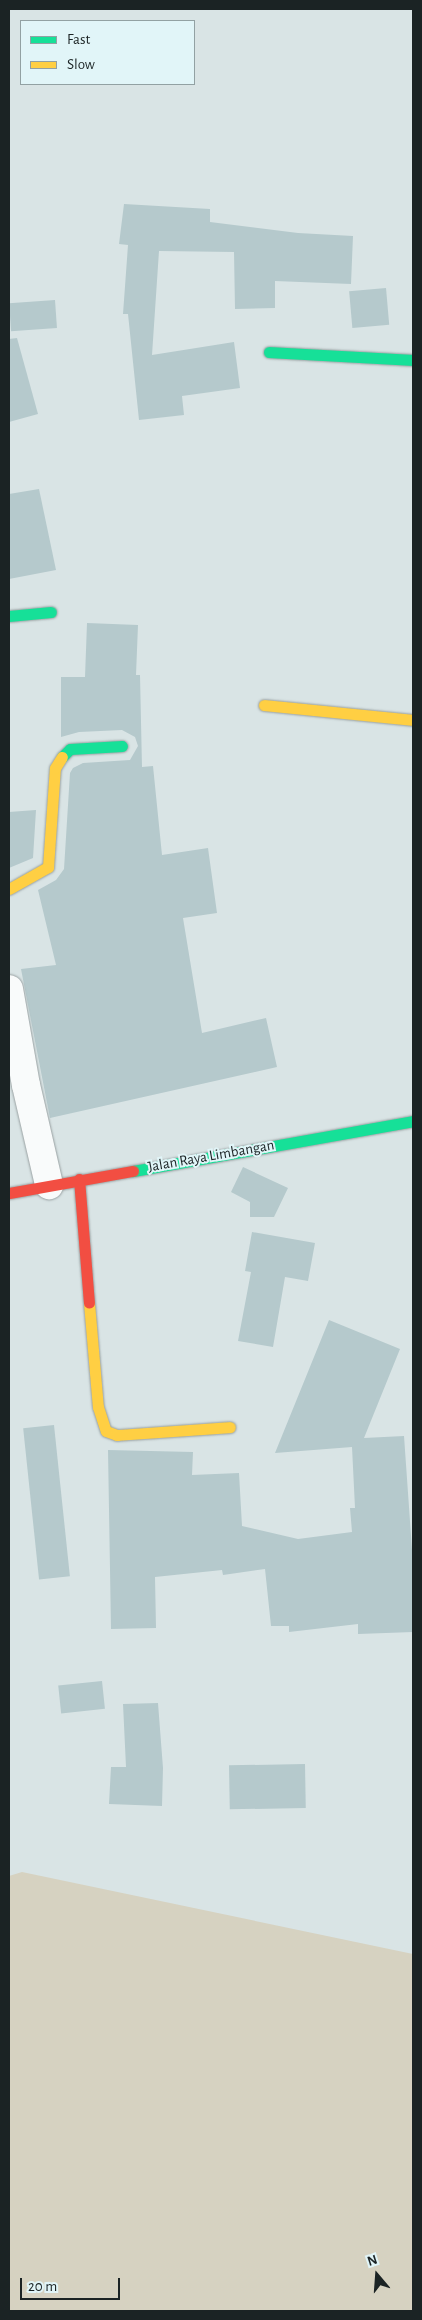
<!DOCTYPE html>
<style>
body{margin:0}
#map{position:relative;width:422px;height:2320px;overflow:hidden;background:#d9e4e5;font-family:"Alegreya Sans",sans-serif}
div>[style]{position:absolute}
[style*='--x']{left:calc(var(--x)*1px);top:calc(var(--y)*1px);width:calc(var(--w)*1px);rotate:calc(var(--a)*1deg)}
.green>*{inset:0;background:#d6d2c1}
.building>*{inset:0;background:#b5c9cc;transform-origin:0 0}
.roads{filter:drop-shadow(0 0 1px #99a1a2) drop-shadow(0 0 1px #99a1a2)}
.street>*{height:28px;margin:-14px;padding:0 14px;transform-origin:14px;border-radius:14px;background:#f9fbfb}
.fast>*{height:11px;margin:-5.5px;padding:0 5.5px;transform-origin:5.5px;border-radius:5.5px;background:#16e098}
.slow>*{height:11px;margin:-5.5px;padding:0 5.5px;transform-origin:5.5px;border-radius:5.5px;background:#ffcf43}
.jam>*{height:11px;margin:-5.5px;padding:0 5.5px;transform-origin:5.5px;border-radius:5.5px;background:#f24e42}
span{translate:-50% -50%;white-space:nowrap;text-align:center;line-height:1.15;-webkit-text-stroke:4px #e1f5f8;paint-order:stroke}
.street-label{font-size:15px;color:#1b2324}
.frame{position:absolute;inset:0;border:10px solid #1b2324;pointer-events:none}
.legend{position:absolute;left:20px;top:20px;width:175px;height:65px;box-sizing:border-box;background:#e1f5f8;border:1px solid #92a1a3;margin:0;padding:6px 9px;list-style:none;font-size:15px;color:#1b2324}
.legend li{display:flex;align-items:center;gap:10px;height:25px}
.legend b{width:25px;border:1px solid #92a1a3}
.north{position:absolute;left:352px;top:2250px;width:50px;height:50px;-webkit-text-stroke:4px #e1f5f8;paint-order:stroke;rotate:342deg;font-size:14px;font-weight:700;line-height:20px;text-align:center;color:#1b2324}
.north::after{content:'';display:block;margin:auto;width:18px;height:22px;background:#1b2324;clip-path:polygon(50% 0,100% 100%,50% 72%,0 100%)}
.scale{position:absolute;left:20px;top:2278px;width:100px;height:22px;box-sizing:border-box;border:2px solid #1b2324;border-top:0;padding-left:6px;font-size:15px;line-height:18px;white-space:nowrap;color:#1b2324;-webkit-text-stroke:4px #e1f5f8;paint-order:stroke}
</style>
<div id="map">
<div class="green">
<div style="clip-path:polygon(22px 1872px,413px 1954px,413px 2311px,9px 2311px,9px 1876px)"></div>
</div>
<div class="building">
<div style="clip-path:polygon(124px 204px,210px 209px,210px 222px,298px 233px,353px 236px,351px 284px,275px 281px,275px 308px,235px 309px,234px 252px,159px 251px,152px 355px,234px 342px,240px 388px,182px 396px,184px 415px,139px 420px,128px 314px,123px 314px,128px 245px,119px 244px)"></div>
<div style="left:386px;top:288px;width:37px;height:37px;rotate:85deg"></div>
<div style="left:55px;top:300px;width:28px;height:46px;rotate:86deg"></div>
<div style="clip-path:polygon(17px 338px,38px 414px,9px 422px,9px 339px)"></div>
<div style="clip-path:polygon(39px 489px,56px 570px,9px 579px,9px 494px)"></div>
<div style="clip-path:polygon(87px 623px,138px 625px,136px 675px,140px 675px,142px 767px,153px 766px,162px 855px,208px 848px,217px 913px,183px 918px,202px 1033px,266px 1018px,277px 1067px,50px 1118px,21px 969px,56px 965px,38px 890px,56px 880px,64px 869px,70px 773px,73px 768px,83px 763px,130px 760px,138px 746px,135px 737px,122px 730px,79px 732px,61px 737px,61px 677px,85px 677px)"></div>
<div style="clip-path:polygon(36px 810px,33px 858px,9px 868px,9px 812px)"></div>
<div style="clip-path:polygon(243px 1167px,288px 1188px,274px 1217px,250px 1217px,250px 1202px,231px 1192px)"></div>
<div style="clip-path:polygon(252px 1232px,315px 1243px,308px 1281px,285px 1277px,273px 1347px,238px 1341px,251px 1272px,245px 1271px)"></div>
<div style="clip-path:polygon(329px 1320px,400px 1349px,364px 1438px,404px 1436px,413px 1564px,413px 1632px,358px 1634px,358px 1624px,289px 1632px,289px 1626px,271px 1626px,265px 1569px,223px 1575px,222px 1570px,155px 1577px,156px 1628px,111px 1629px,108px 1450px,193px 1452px,192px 1475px,239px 1473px,242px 1526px,298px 1539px,352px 1532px,350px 1508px,355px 1508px,352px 1447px,275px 1453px)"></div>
<div style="left:54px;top:1425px;width:152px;height:31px;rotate:84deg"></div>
<div style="left:102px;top:1681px;width:28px;height:44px;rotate:84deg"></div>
<div style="clip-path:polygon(158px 1703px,163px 1768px,162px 1806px,109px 1804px,111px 1767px,126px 1767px,123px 1704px)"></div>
<div style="left:305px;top:1764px;width:44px;height:76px;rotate:89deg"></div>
</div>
<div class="roads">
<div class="street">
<div style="--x:9;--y:989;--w:97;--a:80"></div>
<div style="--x:26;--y:1085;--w:103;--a:77"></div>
</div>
<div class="fast">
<div style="--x:269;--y:352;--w:144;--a:3.2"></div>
<div style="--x:9;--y:616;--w:42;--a:-5.4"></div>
<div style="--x:62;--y:757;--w:11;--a:-45"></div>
<div style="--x:70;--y:749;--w:52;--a:-3.3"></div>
<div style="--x:133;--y:1171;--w:284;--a:-10.1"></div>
</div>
<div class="slow">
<div style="--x:264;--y:705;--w:150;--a:5.7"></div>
<div style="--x:9;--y:889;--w:45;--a:-29.4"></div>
<div style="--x:48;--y:867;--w:99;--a:-86"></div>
<div style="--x:55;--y:768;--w:13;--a:-58"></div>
<div style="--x:89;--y:1303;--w:104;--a:85.1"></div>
<div style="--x:98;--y:1407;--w:25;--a:72"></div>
<div style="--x:106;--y:1431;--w:12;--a:20"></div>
<div style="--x:117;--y:1435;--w:113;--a:-4"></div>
</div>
<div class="jam">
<div style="--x:79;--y:1179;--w:124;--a:85.4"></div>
<div style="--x:9;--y:1193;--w:126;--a:-10.1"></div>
</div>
</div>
<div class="street-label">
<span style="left:211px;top:1156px;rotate:-10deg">Jalan Raya Limbangan</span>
</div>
<div class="frame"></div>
<ul class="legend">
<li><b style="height:6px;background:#16e098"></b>Fast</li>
<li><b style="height:6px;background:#ffcf43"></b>Slow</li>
</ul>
<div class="north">N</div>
<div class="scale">20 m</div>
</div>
